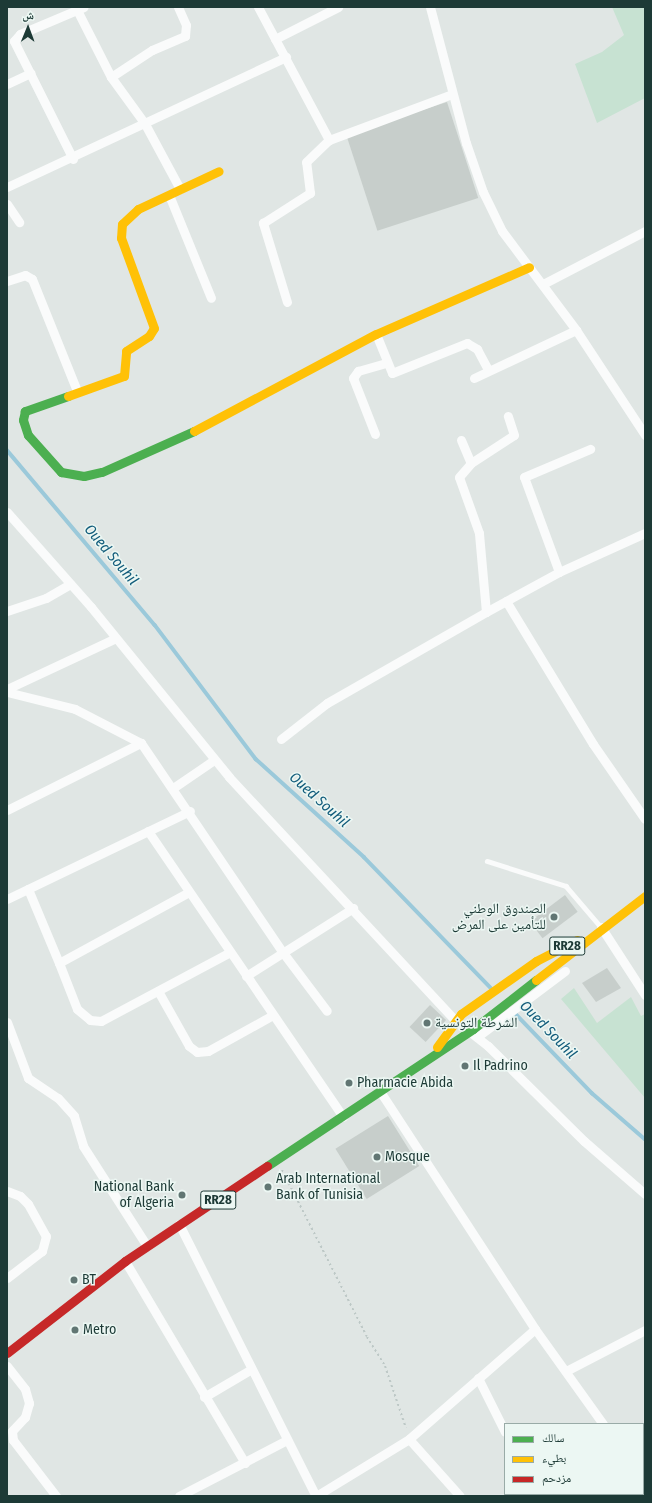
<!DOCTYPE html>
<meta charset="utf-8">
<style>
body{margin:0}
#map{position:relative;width:652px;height:1503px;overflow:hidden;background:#e0e6e4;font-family:"Fira Sans Condensed","Noto Naskh Arabic",sans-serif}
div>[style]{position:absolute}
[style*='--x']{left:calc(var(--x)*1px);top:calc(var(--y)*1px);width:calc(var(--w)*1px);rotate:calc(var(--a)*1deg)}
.green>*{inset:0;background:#c7e2d2}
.stream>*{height:3.5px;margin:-1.75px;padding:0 1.75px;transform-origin:1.75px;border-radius:1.75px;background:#9bc9da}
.building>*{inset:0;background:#c7cecb;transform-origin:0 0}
.path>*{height:2px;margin-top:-1px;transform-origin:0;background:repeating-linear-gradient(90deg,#bdc8c6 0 2px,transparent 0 5px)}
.lane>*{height:4.5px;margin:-2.25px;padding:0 2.25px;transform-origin:2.25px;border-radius:2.25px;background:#fafbfb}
.street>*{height:9px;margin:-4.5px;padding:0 4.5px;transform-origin:4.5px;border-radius:4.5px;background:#fafbfb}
.fast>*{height:9px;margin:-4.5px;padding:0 4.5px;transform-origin:4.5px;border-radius:4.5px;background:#4caf50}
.slow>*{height:9px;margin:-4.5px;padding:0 4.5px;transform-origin:4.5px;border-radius:4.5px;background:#ffc107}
.jam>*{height:9px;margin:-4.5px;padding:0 4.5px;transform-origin:4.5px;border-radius:4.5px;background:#c62828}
.dots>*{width:11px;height:11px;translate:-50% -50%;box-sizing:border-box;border:2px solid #ecf7f3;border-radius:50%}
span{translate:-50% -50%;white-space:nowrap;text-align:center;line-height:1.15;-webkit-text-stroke:3px #ecf7f3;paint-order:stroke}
.shield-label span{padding:1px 3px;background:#ecf7f3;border:1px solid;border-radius:3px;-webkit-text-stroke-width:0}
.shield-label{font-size:13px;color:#1d3a36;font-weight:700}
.poi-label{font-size:14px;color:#1d3a36}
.right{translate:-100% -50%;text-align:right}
.left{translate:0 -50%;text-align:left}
.water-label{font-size:15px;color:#125c7b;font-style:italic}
.frame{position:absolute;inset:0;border:8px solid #1d3a36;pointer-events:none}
.legend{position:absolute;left:504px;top:1423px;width:140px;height:72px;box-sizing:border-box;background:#ecf7f3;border:1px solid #99aba7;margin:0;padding:5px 7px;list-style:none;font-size:12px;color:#1d3a36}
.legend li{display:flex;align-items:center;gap:8px;height:20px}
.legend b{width:20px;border:1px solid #99aba7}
.north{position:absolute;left:8px;top:8px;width:40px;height:40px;-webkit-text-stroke:3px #ecf7f3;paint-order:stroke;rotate:1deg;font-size:11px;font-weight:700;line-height:16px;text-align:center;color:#1d3a36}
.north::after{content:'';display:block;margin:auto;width:14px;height:18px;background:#1d3a36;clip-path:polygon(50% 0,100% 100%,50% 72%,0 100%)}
</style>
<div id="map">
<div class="green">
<div style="clip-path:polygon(612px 7px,645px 7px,645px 98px,597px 123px,575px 64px,602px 52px,624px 35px)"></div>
<div style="clip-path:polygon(574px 988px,597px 1023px,631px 997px,641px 1016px,645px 1014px,645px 1098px,561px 999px)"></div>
</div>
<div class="stream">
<div style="--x:7;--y:450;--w:229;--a:49.8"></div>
<div style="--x:155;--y:625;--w:168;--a:53"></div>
<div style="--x:256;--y:759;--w:146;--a:42.2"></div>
<div style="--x:364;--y:857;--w:182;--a:45.9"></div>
<div style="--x:513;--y:1011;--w:114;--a:46.1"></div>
<div style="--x:592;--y:1093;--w:70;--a:41"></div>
</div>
<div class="building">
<div style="left:447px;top:102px;width:101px;height:106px;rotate:72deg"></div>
<div style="left:565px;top:895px;width:21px;height:44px;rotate:53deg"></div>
<div style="clip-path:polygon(607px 968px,621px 988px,596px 1002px,582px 983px)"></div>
<div style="left:430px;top:1005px;width:22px;height:30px;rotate:43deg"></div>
<div style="left:388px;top:1116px;width:59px;height:62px;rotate:58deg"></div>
</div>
<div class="path">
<div style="--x:282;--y:1170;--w:187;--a:63"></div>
<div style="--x:367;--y:1337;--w:34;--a:58"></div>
<div style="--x:385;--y:1366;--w:65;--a:71.3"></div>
</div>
<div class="lane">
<div style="--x:487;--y:861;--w:83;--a:17.6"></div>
<div style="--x:566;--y:886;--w:54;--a:49.5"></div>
</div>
<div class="street">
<div style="--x:258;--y:7;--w:151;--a:61.9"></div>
<div style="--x:329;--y:140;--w:131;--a:-20.5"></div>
<div style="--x:430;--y:7;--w:141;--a:75.2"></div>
<div style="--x:466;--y:143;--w:52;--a:70.9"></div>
<div style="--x:483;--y:192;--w:43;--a:64"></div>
<div style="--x:502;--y:231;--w:124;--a:53.2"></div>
<div style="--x:576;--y:330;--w:126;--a:56.7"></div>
<div style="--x:77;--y:10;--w:75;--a:63.1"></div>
<div style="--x:111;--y:77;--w:58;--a:54.1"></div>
<div style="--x:145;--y:124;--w:74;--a:61.7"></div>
<div style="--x:275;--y:39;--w:71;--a:-26.9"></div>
<div style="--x:111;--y:77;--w:49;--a:-33.4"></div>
<div style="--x:152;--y:50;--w:36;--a:-23"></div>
<div style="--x:185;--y:36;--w:11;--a:-85"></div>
<div style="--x:186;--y:25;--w:20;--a:-114"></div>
<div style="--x:7;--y:84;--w:26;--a:-25"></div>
<div style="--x:73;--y:159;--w:132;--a:-116.6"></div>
<div style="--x:14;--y:41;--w:9;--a:-49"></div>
<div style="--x:20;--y:34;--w:69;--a:-22.9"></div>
<div style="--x:7;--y:187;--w:308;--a:-25"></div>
<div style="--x:169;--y:195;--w:111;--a:67.8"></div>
<div style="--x:7;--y:204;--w:22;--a:56"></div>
<div style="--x:7;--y:281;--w:19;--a:-18"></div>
<div style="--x:25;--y:275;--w:8;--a:30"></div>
<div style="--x:32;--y:279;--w:121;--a:68.1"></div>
<div style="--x:543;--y:284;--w:115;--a:-27.5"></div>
<div style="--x:287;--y:302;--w:83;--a:-106.9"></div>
<div style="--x:263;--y:223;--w:56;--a:-32.6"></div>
<div style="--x:310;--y:193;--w:31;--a:-97"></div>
<div style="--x:306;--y:162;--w:32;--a:-44"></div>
<div style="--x:376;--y:334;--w:42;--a:67.7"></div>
<div style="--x:392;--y:373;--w:81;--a:-21.8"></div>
<div style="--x:467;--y:343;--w:12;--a:31"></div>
<div style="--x:477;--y:349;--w:24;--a:62"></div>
<div style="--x:474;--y:378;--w:113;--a:-25.2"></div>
<div style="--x:375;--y:434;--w:60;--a:-111.4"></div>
<div style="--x:353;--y:378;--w:9;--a:-54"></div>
<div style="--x:358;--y:371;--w:29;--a:-16"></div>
<div style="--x:461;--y:440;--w:25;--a:67"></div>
<div style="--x:7;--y:512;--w:127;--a:48.5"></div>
<div style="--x:91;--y:607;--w:219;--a:50.9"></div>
<div style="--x:229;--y:777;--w:333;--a:47.1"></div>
<div style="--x:456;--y:1021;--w:41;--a:38"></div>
<div style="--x:488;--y:1046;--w:135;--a:44.7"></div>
<div style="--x:584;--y:1141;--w:81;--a:41"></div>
<div style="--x:559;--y:572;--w:101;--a:-110.2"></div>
<div style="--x:524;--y:477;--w:72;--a:-23"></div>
<div style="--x:506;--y:601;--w:167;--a:58.7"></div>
<div style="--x:593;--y:744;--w:91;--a:55.3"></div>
<div style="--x:7;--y:611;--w:41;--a:-18.4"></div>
<div style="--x:46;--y:598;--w:28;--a:-30"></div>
<div style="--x:486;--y:612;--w:79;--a:-95.1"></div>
<div style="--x:479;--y:533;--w:59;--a:-109.7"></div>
<div style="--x:459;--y:477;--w:18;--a:-49"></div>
<div style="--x:471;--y:463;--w:51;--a:-33.1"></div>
<div style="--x:514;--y:435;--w:20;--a:-108"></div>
<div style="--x:7;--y:689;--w:120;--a:-25.1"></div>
<div style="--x:7;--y:692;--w:70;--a:14"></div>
<div style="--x:75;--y:709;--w:74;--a:27.3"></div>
<div style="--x:281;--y:739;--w:58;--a:-38"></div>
<div style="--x:327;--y:703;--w:183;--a:-29.8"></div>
<div style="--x:486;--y:612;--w:83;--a:-28.7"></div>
<div style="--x:559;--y:572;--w:94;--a:-24.4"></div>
<div style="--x:173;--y:788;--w:50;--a:-34.3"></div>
<div style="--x:7;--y:810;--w:150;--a:-26.6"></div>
<div style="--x:141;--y:743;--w:255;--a:55.9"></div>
<div style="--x:284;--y:954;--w:71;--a:53"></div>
<div style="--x:148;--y:831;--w:346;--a:55.7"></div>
<div style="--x:28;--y:889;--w:80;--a:67.3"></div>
<div style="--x:189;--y:892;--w:148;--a:151.4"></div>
<div style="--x:59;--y:963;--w:49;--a:68.6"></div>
<div style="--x:77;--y:1009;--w:17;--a:40"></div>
<div style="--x:90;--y:1020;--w:11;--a:5"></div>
<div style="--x:101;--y:1021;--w:146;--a:-28.1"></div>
<div style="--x:7;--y:899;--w:203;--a:-25.7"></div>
<div style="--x:601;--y:927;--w:81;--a:57.1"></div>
<div style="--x:246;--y:976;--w:127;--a:-32.4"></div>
<div style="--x:158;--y:991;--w:63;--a:60.6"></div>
<div style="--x:189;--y:1046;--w:10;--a:37"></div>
<div style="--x:197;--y:1052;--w:11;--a:-5"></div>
<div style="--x:208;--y:1051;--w:74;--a:-29"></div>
<div style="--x:7;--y:1022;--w:60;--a:69.4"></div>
<div style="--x:28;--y:1078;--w:36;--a:34"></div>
<div style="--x:58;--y:1098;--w:24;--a:48"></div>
<div style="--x:74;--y:1116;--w:31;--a:73"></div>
<div style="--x:83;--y:1146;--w:119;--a:57.4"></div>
<div style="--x:477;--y:1037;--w:110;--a:-36.9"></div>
<div style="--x:7;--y:1191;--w:14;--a:21"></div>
<div style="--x:20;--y:1196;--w:11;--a:45"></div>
<div style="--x:28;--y:1204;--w:37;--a:61"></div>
<div style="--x:46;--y:1236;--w:16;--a:105"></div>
<div style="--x:42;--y:1251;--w:44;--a:142.4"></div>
<div style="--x:179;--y:1224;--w:305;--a:63.3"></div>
<div style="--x:125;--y:1261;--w:235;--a:59.3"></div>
<div style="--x:535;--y:1329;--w:117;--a:54.4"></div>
<div style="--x:7;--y:1366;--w:29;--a:52"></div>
<div style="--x:25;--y:1389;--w:15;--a:74"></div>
<div style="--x:29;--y:1403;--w:15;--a:106"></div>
<div style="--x:25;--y:1417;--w:19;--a:133"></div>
<div style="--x:12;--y:1431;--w:9;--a:84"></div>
<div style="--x:13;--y:1440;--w:71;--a:52.5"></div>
<div style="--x:566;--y:1371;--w:89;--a:-27.4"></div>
<div style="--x:478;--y:1378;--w:60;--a:63.4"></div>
<div style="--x:204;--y:1397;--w:53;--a:-30.4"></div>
<div style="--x:409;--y:1439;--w:76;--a:48.2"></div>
<div style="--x:643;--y:1483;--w:4;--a:56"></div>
<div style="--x:536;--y:1494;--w:2;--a:63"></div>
<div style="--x:179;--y:1496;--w:122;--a:-27.4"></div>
<div style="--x:316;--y:1496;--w:109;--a:-31.5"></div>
<div style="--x:409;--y:1439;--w:167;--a:-41.1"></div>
<div style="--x:535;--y:1329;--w:284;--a:-123.1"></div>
<div style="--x:524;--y:1496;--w:4;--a:-34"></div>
</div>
<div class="fast">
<div style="--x:68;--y:396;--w:46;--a:160.8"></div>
<div style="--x:25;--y:411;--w:9;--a:103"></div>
<div style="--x:23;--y:420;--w:16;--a:72"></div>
<div style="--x:28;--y:435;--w:50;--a:48.3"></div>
<div style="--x:61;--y:472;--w:23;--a:10"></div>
<div style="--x:84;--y:476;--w:18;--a:-13"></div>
<div style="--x:102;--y:472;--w:101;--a:-24"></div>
<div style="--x:267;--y:1166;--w:247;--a:-33.6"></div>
<div style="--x:473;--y:1029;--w:80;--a:-37.9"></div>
</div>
<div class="slow">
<div style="--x:68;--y:396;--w:59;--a:-19.7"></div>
<div style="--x:124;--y:376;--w:25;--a:-85"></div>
<div style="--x:126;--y:351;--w:27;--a:-33"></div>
<div style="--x:149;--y:336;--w:9;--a:-58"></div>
<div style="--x:154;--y:328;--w:96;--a:-110.1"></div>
<div style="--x:121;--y:238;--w:14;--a:-86"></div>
<div style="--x:122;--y:224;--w:22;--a:-43"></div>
<div style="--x:138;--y:209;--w:89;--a:-25.1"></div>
<div style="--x:194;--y:431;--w:206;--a:-28.1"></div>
<div style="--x:376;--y:334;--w:167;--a:-23.6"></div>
<div style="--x:536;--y:980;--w:138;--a:-37.6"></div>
<div style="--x:437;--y:1047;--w:41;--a:-54"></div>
<div style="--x:461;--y:1014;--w:92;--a:-35.2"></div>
<div style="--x:536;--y:961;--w:46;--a:-27.1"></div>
</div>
<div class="jam">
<div style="--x:7;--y:1353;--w:150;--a:-37.9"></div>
<div style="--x:125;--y:1261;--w:171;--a:-33.8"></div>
</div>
<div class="dots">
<div style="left:554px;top:917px;background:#617673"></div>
<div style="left:427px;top:1023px;background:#617673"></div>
<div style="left:465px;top:1066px;background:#617673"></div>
<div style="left:349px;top:1083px;background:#617673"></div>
<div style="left:377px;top:1157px;background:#617673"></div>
<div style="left:268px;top:1187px;background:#617673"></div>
<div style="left:182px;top:1195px;background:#617673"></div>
<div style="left:74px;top:1280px;background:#617673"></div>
<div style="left:75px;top:1330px;background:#617673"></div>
</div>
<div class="shield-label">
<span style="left:567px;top:946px">RR28</span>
<span style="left:218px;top:1200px">RR28</span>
</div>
<div class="poi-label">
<span class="right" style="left:546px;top:917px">الصندوق الوطني<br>للتأمين على المرض</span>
<span class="left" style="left:435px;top:1023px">الشرطة التونسية</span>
<span class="left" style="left:473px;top:1066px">Il Padrino</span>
<span class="left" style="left:357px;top:1083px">Pharmacie Abida</span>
<span class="left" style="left:385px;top:1157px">Mosque</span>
<span class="left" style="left:276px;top:1187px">Arab International<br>Bank of Tunisia</span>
<span class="right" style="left:174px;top:1195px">National Bank<br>of Algeria</span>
<span class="left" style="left:82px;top:1280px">BT</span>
<span class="left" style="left:83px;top:1330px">Metro</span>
</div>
<div class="water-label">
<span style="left:111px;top:555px;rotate:50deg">Oued Souhil</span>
<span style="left:319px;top:800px;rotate:42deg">Oued Souhil</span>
<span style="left:548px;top:1030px;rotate:46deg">Oued Souhil</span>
</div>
<div class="frame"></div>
<ul class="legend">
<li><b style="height:5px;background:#4caf50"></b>سالك</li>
<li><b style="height:5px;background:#ffc107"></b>بطيء</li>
<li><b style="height:5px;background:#c62828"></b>مزدحم</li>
</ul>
<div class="north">ش</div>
</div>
